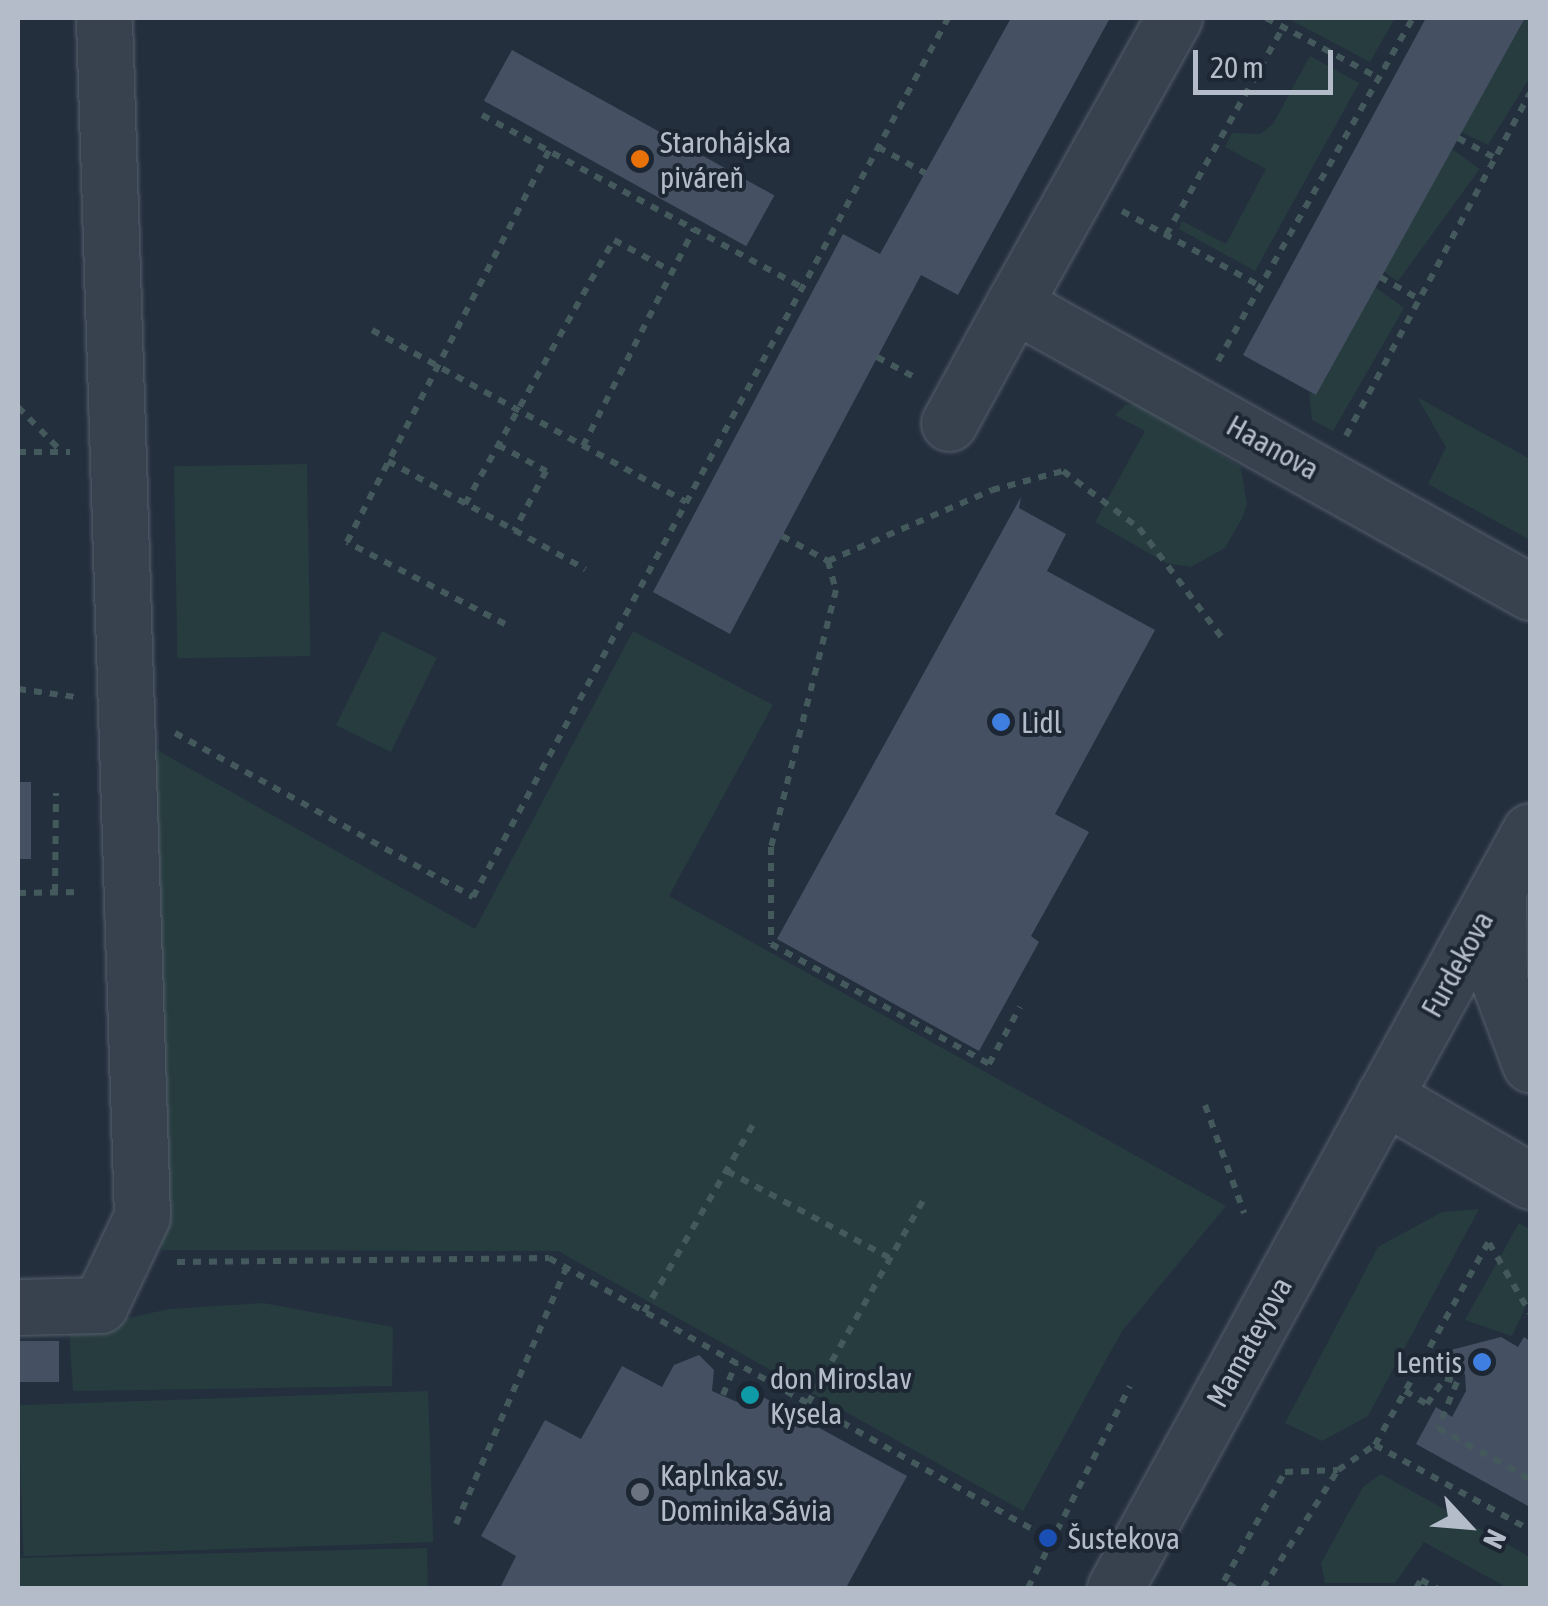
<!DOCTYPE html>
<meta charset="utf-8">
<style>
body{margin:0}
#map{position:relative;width:1548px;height:1606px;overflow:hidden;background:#242f3e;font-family:"Asap Condensed",sans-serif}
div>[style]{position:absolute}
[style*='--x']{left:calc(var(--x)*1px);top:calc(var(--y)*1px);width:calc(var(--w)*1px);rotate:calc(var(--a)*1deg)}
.green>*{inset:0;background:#263c3f;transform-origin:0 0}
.building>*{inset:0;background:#455162;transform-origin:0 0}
.path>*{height:6px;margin-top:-3px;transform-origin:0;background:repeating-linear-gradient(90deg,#44595c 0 8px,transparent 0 16px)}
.roads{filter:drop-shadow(0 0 2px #565f6c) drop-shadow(0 0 2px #565f6c)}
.minor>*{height:55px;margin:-27.5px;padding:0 27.5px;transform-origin:27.5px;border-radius:27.5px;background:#38414e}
.dots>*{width:28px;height:28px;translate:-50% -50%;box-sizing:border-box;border:5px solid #1d2633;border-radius:50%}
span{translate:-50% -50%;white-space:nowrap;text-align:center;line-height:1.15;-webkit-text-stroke:8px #1d2633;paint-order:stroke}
.poi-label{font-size:30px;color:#b4bcc9}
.left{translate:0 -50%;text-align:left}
.right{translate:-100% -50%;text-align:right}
.street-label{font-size:30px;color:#b4bcc9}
.frame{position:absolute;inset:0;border:20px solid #b4bcc9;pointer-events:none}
.north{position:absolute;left:1418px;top:1476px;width:100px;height:100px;-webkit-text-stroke:8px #1d2633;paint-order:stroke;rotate:116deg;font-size:28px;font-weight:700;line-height:40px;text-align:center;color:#b4bcc9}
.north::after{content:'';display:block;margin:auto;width:35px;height:45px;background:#b4bcc9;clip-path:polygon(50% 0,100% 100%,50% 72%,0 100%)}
.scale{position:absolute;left:1193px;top:50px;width:140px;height:45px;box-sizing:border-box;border:5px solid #b4bcc9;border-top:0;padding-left:12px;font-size:30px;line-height:35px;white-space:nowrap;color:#b4bcc9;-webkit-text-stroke:8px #1d2633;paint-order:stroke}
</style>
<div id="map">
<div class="green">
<div style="clip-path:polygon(1287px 18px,1395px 18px,1370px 62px)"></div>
<div style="clip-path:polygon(1525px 18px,1530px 18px,1530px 77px,1488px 145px,1461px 132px)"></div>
<div style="clip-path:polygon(1310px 56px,1359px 83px,1255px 271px,1179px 229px,1182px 221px,1226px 244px,1266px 169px,1225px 147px,1232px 133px,1260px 134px,1273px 124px)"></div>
<div style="left:1452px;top:149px;width:34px;height:139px;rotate:36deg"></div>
<div style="clip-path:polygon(1375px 287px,1404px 308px,1333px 431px,1312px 420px,1309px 392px,1316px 395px)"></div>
<div style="clip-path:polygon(1417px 397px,1530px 459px,1530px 540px,1428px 484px,1446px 447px)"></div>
<div style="clip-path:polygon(1139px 404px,1241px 467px,1247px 505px,1242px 518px,1225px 548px,1191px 567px,1166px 563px,1095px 522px,1145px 431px,1115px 415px,1125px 405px)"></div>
<div style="left:307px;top:464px;width:192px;height:133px;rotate:89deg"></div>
<div style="left:382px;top:631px;width:61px;height:105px;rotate:26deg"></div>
<div style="clip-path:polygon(633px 631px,773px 705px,669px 896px,1226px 1206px,1122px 1331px,1023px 1511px,558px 1251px,162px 1250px,148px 745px,475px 929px)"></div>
<div style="clip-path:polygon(1479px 1209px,1368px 1416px,1322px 1441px,1285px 1423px,1378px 1247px,1442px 1212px)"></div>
<div style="clip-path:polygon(1519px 1223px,1530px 1229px,1530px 1297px,1512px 1336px,1465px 1320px)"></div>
<div style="clip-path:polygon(263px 1303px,393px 1327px,392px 1386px,73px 1391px,69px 1331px,169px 1309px)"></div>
<div style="left:428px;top:1391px;width:151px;height:410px;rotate:88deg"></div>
<div style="clip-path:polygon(1381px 1474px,1530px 1557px,1530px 1588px,1508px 1588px,1424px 1542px,1395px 1583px,1325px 1583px,1321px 1563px,1363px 1487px)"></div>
<div style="clip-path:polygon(427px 1548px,428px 1588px,18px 1588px,18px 1558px)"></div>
</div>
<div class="building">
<div style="clip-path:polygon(1011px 18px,1110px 18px,958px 295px,921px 275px,730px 634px,653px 592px,843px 234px,880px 254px)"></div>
<div style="clip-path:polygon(1426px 18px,1525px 18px,1316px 395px,1243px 355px)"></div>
<div style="left:512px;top:50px;width:300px;height:58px;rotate:29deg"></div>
<div style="clip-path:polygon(1021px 497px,1019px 508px,1066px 534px,1047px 571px,1155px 630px,1055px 814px,1089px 832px,1031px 936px,1039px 942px,979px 1051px,777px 939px)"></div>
<div style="left:18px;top:782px;width:13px;height:77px"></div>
<div style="clip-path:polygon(1501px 1337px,1518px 1347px,1524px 1337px,1530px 1341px,1530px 1507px,1416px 1444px,1436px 1407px,1452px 1417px,1466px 1391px,1465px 1374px,1452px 1367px,1451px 1350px)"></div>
<div style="left:18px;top:1341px;width:41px;height:41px"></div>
<div style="clip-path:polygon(699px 1355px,714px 1370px,712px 1391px,744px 1405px,752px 1391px,907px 1476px,847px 1586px,851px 1588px,500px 1588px,516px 1556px,481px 1536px,545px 1420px,581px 1439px,622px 1366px,662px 1387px,674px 1365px)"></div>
</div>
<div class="path">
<div style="--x:1266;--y:18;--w:128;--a:28"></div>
<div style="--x:482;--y:115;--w:363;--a:28.3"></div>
<div style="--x:1458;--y:138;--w:42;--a:28.4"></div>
<div style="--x:878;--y:147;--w:54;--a:29"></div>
<div style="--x:1122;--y:211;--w:157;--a:28.5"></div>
<div style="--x:1166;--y:235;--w:239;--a:-60.6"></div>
<div style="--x:1380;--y:277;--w:45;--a:29.4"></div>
<div style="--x:372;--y:330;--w:358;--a:28.7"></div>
<div style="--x:877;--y:357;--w:44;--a:28.3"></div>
<div style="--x:1218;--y:361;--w:395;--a:-60.4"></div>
<div style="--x:18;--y:407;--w:62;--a:45.7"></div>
<div style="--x:1346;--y:436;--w:389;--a:-61.8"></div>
<div style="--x:498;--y:445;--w:55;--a:28.4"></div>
<div style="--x:546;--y:471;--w:68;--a:118.1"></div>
<div style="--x:583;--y:446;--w:244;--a:-62.9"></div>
<div style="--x:18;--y:452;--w:52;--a:0"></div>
<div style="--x:388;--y:461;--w:225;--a:28.7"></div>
<div style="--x:465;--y:504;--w:303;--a:-60.6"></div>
<div style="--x:614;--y:240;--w:67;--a:28.5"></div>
<div style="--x:782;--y:536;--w:52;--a:28.5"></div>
<div style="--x:828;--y:561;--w:30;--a:75"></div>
<div style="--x:836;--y:590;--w:265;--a:104.2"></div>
<div style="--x:771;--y:847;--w:97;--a:90"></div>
<div style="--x:771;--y:944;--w:249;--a:28.8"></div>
<div style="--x:989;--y:1064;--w:65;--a:-61.5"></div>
<div style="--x:828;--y:561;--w:179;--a:-23.4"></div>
<div style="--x:992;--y:490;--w:73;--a:-15"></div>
<div style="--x:1063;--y:471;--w:95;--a:36.9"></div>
<div style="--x:1139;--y:528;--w:139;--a:52.9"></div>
<div style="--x:505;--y:624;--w:178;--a:-152.6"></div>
<div style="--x:347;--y:542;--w:441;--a:-62.7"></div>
<div style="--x:18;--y:689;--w:59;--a:7.9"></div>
<div style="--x:175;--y:733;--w:340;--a:28.8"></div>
<div style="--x:473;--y:897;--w:999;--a:-61.61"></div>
<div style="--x:55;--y:892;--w:99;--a:-89.4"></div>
<div style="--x:18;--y:893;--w:63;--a:-0.9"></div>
<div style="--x:1205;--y:1105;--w:115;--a:70.1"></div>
<div style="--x:727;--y:1171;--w:185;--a:28.1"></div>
<div style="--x:1489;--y:1243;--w:81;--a:59.6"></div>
<div style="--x:177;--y:1262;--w:372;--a:-0.6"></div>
<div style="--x:549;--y:1258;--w:572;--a:29.3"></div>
<div style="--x:644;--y:1312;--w:216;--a:-59.8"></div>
<div style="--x:1405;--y:1391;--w:26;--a:31"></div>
<div style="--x:1427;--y:1404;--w:32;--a:-55"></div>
<div style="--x:1445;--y:1378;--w:13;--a:18"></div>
<div style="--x:1457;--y:1382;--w:50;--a:112.4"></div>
<div style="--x:1438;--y:1428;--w:105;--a:29"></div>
<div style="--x:723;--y:1395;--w:35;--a:-68"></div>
<div style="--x:808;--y:1403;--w:239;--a:-60.4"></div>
<div style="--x:1375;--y:1445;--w:177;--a:28.7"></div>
<div style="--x:456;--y:1524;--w:279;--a:-66.7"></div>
<div style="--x:1028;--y:1588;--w:226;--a:-63.2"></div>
<div style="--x:1235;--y:1588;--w:13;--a:-148"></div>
<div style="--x:1224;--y:1581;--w:125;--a:-60.8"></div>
<div style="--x:1285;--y:1472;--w:53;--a:-2.2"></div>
<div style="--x:1263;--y:1588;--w:140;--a:-57.6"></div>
<div style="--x:1338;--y:1470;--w:45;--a:-34"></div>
<div style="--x:1375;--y:1445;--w:234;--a:-60.8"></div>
<div style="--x:1416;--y:1588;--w:9;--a:-58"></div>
<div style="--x:1421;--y:1580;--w:18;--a:27"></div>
</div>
<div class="roads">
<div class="minor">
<div style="--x:1014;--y:304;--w:328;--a:-60.8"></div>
<div style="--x:949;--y:423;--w:136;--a:-61.4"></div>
<div style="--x:1014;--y:304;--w:591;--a:29.17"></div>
<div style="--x:1498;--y:894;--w:87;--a:89.3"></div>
<div style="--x:1499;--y:981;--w:89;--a:69.5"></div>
<div style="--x:1384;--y:1096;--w:169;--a:30.2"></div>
<div style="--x:18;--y:1307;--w:82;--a:-1.4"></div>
<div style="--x:100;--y:1305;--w:98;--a:-64.7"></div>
<div style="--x:142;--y:1216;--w:1199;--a:-91.82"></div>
<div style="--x:1115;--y:1588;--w:863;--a:-61.27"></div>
</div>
</div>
<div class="dots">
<div style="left:640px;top:159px;background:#e8710a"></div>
<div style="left:1001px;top:722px;background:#3f7fe0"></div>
<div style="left:1482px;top:1362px;background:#3f7fe0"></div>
<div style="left:750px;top:1395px;background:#0f9aa8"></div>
<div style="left:640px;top:1492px;background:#6b7280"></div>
<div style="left:1048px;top:1538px;background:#1a4fb4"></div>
</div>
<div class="poi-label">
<span class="left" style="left:660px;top:159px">Starohájska<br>piváreň</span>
<span class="left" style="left:1021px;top:722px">Lidl</span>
<span class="right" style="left:1462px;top:1362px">Lentis</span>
<span class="left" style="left:770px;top:1395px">don Miroslav<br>Kysela</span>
<span class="left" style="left:660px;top:1492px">Kaplnka sv.<br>Dominika Sávia</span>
<span class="left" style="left:1068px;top:1538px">Šustekova</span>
</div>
<div class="street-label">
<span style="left:1273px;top:447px;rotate:29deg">Haanova</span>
<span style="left:1457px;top:964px;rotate:-61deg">Furdekova</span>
<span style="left:1249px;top:1342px;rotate:-61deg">Mamateyova</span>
</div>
<div class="frame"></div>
<div class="north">N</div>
<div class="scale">20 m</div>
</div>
